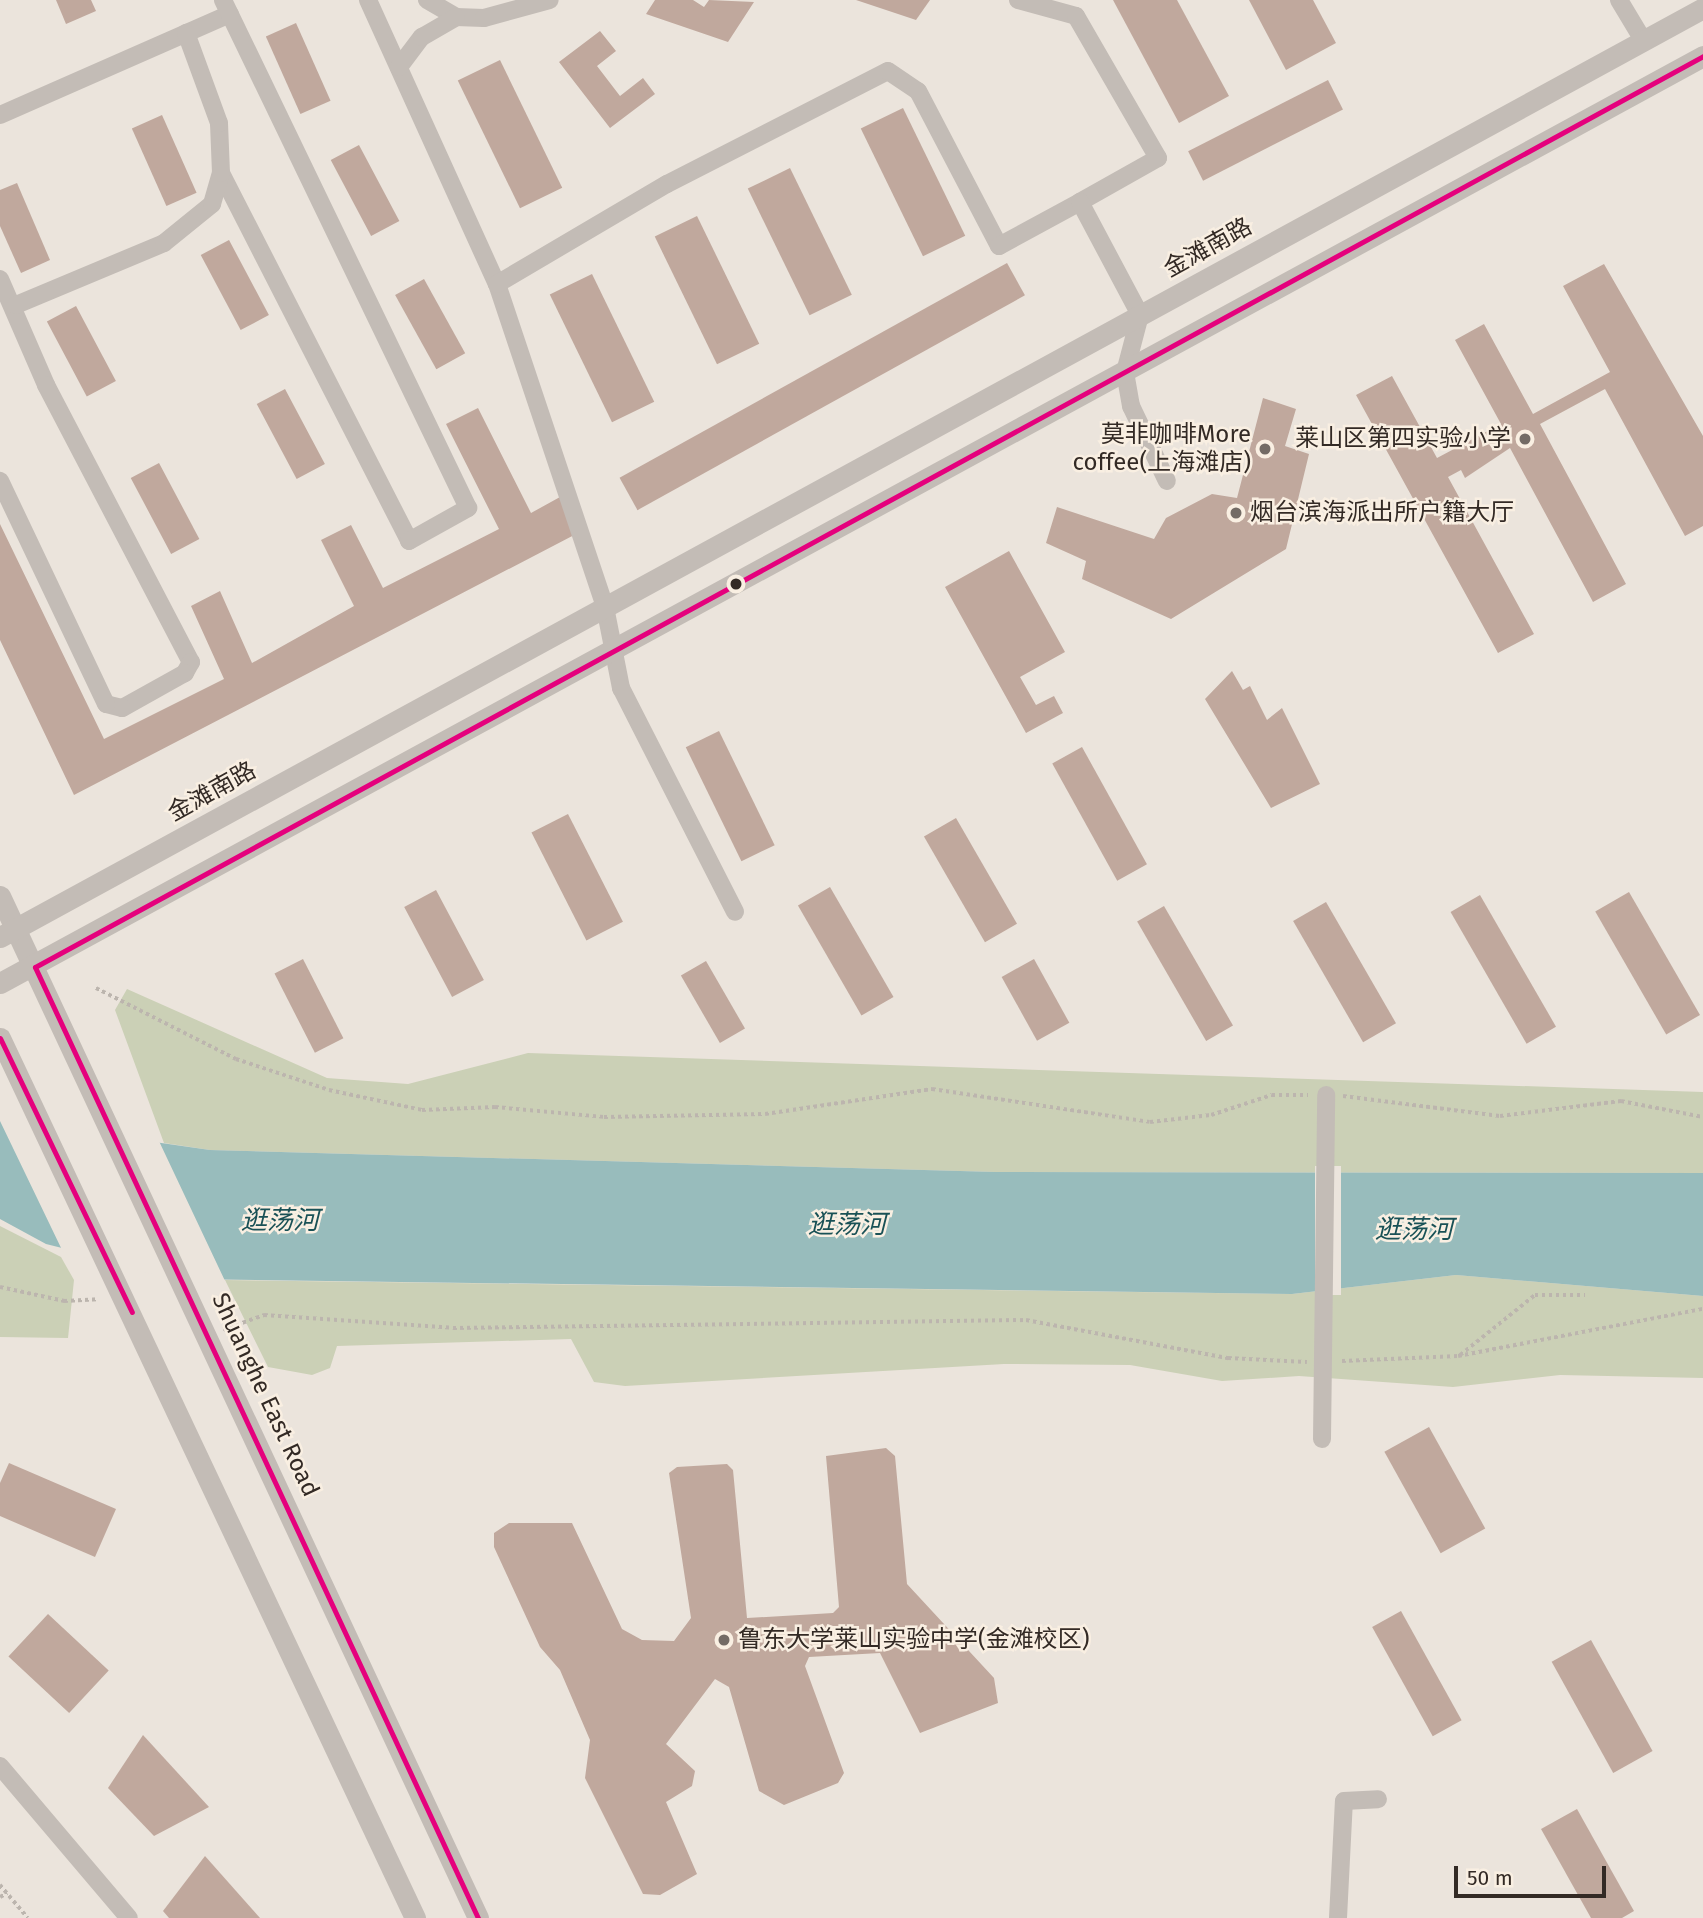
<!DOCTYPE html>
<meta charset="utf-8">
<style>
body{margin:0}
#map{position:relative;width:1703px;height:1918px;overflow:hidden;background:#ebe4dc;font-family:"Fira Sans","Noto Sans SC",sans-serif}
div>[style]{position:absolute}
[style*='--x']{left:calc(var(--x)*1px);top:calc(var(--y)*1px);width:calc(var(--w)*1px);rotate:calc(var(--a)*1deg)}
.green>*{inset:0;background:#cbd0b6}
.water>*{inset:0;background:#98bcbc}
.pier>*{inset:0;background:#ebe4dc;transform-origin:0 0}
.building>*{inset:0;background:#c0a89d;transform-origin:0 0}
.path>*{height:3.5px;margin-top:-1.75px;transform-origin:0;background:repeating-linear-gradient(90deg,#bcb5ae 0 3.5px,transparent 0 7px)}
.minor>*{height:18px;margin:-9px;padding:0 9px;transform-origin:9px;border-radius:9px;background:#c3bcb6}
.tertiary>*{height:21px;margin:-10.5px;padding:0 10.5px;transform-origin:10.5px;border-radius:10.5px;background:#c3bcb6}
.bus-1>*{height:5px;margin:-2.5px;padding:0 2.5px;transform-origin:2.5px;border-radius:2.5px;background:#e5007d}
.dots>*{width:19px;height:19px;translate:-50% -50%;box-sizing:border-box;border:4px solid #f9efe2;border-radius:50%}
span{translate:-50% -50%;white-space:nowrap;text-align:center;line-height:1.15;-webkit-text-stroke:5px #f9efe2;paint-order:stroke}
.street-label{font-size:24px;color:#332a25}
.poi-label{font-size:24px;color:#332a25}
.right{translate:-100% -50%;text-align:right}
.left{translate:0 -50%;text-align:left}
.water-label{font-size:26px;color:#195156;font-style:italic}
.scale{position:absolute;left:1454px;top:1866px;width:152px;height:32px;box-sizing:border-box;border:4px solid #332a25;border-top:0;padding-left:9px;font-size:21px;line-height:24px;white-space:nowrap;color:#332a25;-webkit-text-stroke:5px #f9efe2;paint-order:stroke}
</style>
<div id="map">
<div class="green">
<div style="clip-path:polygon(127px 989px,327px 1078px,408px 1084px,528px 1053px,1703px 1092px,1703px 1173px,996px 1172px,210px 1150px,164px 1143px,115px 1010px)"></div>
<div style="clip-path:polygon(0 1226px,61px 1257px,74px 1280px,68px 1338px,0 1337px)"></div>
<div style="clip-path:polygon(1456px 1275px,1703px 1296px,1703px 1378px,1560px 1375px,1453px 1387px,1299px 1376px,1222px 1381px,1130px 1365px,1004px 1364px,625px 1386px,594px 1382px,571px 1339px,337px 1346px,330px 1368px,312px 1375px,268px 1367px,225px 1280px,1292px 1294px)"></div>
</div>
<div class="water">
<div style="clip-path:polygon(0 1096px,78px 1131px,210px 1150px,996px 1172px,1703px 1173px,1703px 1296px,1456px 1275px,1292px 1294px,186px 1279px,46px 1244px,0 1219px)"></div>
</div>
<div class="pier">
<div style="clip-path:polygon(0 1092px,79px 1128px,158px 1139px,226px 1283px,185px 1282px,63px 1252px,0 1121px)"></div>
<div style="left:1315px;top:1166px;width:26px;height:129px"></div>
</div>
<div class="building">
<div style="clip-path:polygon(56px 0,91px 0,96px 11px,66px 24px)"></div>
<div style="clip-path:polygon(655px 0,693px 0,704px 7px,709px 0,754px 2px,728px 42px,646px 14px)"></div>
<div style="clip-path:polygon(856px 0,930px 0,916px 20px)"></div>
<div style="clip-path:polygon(1113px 0,1177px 0,1229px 96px,1179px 123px)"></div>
<div style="clip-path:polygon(1249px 0,1313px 0,1336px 43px,1286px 70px)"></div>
<div style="left:296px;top:23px;width:85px;height:33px;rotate:66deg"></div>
<div style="clip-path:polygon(600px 31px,616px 51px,597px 66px,620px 96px,643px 78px,655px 94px,610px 128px,559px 62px)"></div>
<div style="left:500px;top:60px;width:142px;height:47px;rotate:64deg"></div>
<div style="left:1328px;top:80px;width:33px;height:157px;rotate:63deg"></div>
<div style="left:903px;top:108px;width:142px;height:47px;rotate:64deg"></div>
<div style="left:162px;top:115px;width:85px;height:33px;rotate:66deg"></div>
<div style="left:359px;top:145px;width:86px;height:32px;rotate:62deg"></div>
<div style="left:790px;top:168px;width:141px;height:47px;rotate:64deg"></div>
<div style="clip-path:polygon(17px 183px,50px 260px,21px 273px,0 226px,0 190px)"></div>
<div style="left:697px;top:216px;width:142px;height:47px;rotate:64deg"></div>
<div style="left:229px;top:240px;width:85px;height:32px;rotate:62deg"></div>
<div style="left:1007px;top:263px;width:37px;height:443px;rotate:61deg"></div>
<div style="clip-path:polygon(1604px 264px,1703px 436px,1703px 526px,1685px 536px,1605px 389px,1540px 424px,1626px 584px,1593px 602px,1510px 448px,1465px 478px,1461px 470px,1448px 477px,1534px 634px,1498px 653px,1356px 395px,1392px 376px,1437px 458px,1501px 424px,1455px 340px,1484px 324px,1533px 414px,1610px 372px,1563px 286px)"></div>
<div style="left:592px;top:274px;width:142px;height:47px;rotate:64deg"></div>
<div style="left:424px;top:279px;width:85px;height:33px;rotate:61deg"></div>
<div style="left:76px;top:306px;width:85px;height:33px;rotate:62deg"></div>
<div style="left:285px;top:389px;width:85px;height:32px;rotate:62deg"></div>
<div style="clip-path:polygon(1263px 398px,1296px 409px,1285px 446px,1309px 454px,1286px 549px,1171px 619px,1082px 579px,1086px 561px,1046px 543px,1057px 507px,1154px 539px,1166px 518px,1212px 494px,1237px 498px)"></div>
<div style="clip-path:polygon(478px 408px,531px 513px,560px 497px,578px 533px,74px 795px,0 640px,0 524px,104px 739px,224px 679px,191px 606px,220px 591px,252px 663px,354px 606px,321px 540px,351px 525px,383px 588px,499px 529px,446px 424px)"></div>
<div style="left:159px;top:463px;width:86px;height:32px;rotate:62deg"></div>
<div style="clip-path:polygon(1009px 551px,1065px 652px,1020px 677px,1036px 705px,1054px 696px,1063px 713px,1026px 733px,945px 587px)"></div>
<div style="clip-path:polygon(1232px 671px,1243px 690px,1250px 686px,1267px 720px,1282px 708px,1320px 784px,1271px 808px,1205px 699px)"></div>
<div style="left:719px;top:731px;width:127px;height:37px;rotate:64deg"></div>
<div style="left:1082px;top:747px;width:134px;height:34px;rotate:61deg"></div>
<div style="left:568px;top:814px;width:121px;height:41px;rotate:63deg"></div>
<div style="left:956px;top:818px;width:122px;height:37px;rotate:60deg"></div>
<div style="left:830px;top:887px;width:127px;height:37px;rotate:60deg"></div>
<div style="left:436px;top:890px;width:102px;height:36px;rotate:62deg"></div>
<div style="left:1629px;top:892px;width:142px;height:39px;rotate:60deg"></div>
<div style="left:1480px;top:895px;width:152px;height:34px;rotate:60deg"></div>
<div style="left:1326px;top:902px;width:140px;height:38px;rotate:60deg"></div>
<div style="left:1164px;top:906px;width:138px;height:31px;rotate:60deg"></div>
<div style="left:303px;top:959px;width:89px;height:32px;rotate:63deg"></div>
<div style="left:1034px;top:959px;width:73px;height:37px;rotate:61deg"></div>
<div style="left:706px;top:961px;width:78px;height:29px;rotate:60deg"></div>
<div style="left:1429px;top:1427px;width:116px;height:51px;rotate:61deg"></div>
<div style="clip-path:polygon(886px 1448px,895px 1456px,907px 1584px,994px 1678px,998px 1703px,920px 1733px,880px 1653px,809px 1657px,805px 1666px,844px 1773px,838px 1783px,784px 1805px,759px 1791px,729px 1687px,715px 1679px,666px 1744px,695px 1771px,692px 1786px,666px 1802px,697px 1874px,660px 1895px,643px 1894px,585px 1778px,590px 1740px,560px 1670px,540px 1647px,494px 1547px,494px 1533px,509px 1523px,572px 1523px,622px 1629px,642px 1640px,674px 1641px,691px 1618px,669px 1473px,677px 1467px,727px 1464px,733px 1470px,747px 1618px,833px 1613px,839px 1607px,826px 1456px)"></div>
<div style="clip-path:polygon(9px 1463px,116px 1509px,95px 1557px,0 1516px,0 1483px)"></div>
<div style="left:1401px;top:1611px;width:125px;height:33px;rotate:61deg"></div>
<div style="left:48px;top:1614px;width:83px;height:58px;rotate:43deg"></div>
<div style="left:1591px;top:1640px;width:127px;height:45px;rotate:61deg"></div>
<div style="clip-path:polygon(143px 1735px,209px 1807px,154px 1836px,108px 1788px)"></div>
<div style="clip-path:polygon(1577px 1809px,1634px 1911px,1622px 1918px,1591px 1918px,1541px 1829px)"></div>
<div style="clip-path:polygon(205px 1856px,260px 1918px,169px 1918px,163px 1911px)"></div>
</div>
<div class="path">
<div style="--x:96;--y:988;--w:157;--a:26.9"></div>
<div style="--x:236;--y:1059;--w:98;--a:18.4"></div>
<div style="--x:329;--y:1090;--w:95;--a:12.1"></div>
<div style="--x:422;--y:1110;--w:73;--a:-2.4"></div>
<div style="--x:495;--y:1107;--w:109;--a:5.2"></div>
<div style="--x:604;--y:1117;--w:161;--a:-1.1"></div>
<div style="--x:765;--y:1114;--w:169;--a:-8.5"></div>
<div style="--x:932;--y:1089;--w:220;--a:8.6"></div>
<div style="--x:1150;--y:1122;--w:61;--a:-6.5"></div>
<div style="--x:1211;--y:1115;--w:64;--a:-18.2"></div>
<div style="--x:1272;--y:1095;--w:36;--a:0"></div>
<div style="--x:1343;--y:1096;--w:158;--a:7.3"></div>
<div style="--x:1500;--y:1116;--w:122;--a:-7.1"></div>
<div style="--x:1621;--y:1101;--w:84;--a:11"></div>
<div style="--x:0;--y:1287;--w:66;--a:12.3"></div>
<div style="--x:64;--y:1301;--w:34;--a:-3"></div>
<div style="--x:223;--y:1330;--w:44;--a:-20.1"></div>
<div style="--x:264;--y:1315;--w:189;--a:3.9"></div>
<div style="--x:453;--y:1328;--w:573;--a:-0.8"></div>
<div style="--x:1026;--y:1320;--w:206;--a:10.7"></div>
<div style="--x:1228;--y:1358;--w:79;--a:2.9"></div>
<div style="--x:1460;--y:1355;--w:96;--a:-38.7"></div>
<div style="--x:1535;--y:1295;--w:50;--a:0"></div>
<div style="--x:1342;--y:1361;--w:116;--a:-2.5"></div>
<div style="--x:1458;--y:1356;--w:249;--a:-10.9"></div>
<div style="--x:0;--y:1885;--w:43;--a:49.7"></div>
<div style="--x:0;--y:1897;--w:8;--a:-30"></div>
</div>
<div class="minor">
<div style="--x:368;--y:0;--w:312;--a:65.6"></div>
<div style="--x:497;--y:284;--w:341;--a:71.5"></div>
<div style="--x:605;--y:607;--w:83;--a:78.8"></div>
<div style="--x:621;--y:688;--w:251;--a:63"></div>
<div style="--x:427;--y:0;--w:34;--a:30"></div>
<div style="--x:456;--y:17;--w:28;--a:2"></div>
<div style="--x:484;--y:18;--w:68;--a:-15.3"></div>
<div style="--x:1018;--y:0;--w:60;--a:15.4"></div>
<div style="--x:1076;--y:16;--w:164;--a:60"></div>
<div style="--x:1158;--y:158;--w:90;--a:150.6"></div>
<div style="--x:1619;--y:0;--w:47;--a:59"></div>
<div style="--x:399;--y:67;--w:38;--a:-53"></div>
<div style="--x:422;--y:37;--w:39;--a:-30"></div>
<div style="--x:0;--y:115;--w:251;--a:-23.7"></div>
<div style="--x:221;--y:173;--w:413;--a:62.9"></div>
<div style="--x:409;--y:541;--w:68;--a:-29.2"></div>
<div style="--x:468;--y:508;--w:564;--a:-115.75"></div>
<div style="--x:0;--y:279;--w:116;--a:66.5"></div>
<div style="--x:46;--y:385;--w:313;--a:62.4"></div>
<div style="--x:191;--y:662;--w:13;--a:119"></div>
<div style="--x:185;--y:673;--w:72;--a:150.9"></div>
<div style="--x:122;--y:708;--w:16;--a:-166"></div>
<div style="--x:106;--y:704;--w:247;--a:-115.4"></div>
<div style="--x:497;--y:284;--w:197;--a:-30.5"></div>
<div style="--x:667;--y:184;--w:248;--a:-27.1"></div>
<div style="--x:888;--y:71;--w:36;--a:34"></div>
<div style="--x:918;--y:91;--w:175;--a:62.4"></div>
<div style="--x:999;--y:246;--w:92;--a:-28.5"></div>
<div style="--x:1080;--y:202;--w:128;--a:62"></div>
<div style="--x:1140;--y:315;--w:59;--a:104.7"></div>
<div style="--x:1125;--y:372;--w:35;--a:80"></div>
<div style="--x:1131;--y:406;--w:83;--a:64.4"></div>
<div style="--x:16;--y:305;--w:160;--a:-22.7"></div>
<div style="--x:164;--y:243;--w:62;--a:-39.1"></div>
<div style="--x:212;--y:204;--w:32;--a:-74"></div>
<div style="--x:221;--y:173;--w:50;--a:-92.3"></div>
<div style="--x:219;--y:123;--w:96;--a:-110.1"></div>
<div style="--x:1322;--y:1439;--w:344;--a:-89.3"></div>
<div style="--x:0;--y:1766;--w:199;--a:49.7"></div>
<div style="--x:1338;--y:1918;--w:117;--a:-87.1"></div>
<div style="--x:1344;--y:1801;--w:34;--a:-3"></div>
</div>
<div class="tertiary">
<div style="--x:0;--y:896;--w:1128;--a:64.93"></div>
<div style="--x:0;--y:937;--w:1940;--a:-28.61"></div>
<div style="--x:0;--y:983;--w:1939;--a:-28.56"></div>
<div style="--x:0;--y:1038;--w:973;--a:64.75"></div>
</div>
<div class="bus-1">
<div style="--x:0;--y:1038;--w:304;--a:64.3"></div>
<div style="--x:478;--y:1918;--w:1049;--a:-114.98"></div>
<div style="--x:35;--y:967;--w:1901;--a:-28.64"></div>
</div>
<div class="dots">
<div style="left:1525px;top:439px;background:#736b65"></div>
<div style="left:1265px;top:449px;background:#736b65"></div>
<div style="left:1236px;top:513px;background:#736b65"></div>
<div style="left:736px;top:584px;background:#332a25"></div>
<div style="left:724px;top:1640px;background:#736b65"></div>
</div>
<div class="street-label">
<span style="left:1208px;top:248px;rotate:-29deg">金滩南路</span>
<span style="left:212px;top:792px;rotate:-29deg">金滩南路</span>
<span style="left:265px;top:1395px;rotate:65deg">Shuanghe East Road</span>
</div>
<div class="poi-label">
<span class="right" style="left:1251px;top:449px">莫非咖啡More<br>coffee(上海滩店)</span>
<span class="right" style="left:1511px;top:439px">莱山区第四实验小学</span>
<span class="left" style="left:1250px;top:513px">烟台滨海派出所户籍大厅</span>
<span class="left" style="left:738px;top:1640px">鲁东大学莱山实验中学(金滩校区)</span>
</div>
<div class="water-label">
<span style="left:280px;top:1221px">逛荡河</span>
<span style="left:847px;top:1225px">逛荡河</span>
<span style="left:1414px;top:1230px">逛荡河</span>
</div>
<div class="scale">50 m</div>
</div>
